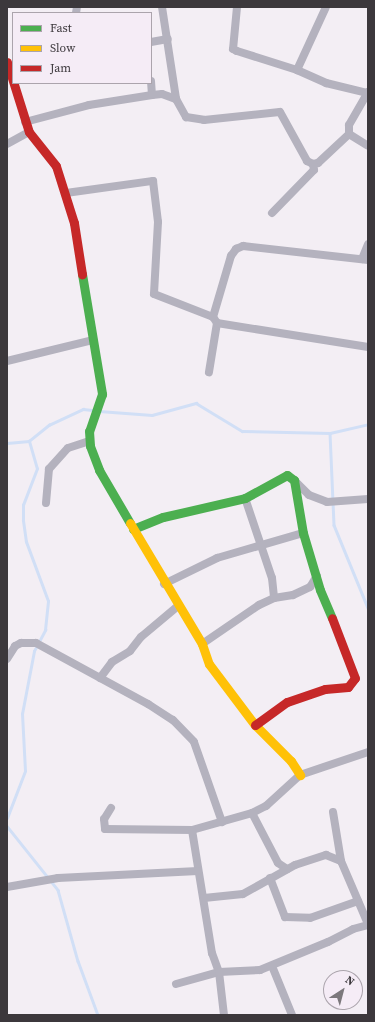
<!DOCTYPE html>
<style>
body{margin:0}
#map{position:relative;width:375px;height:1022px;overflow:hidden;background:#f3eef4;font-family:"Source Serif 4",serif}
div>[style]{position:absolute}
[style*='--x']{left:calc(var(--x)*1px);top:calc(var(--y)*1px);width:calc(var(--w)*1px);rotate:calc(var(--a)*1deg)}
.stream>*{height:2.5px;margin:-1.25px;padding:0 1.25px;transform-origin:1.25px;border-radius:1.25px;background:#d1dff6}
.street>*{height:8px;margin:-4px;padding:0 4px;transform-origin:4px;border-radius:4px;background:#b4b2be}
.fast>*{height:9px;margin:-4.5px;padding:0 4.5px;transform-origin:4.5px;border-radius:4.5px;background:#4caf50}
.slow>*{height:9px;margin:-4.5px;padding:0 4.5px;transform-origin:4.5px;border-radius:4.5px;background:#ffc107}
.jam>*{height:9px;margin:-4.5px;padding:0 4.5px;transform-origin:4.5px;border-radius:4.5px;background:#c62828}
span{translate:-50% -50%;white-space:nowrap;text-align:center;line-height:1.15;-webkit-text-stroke:3px #f5ecf6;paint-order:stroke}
.frame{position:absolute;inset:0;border:8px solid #3c383c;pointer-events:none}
.legend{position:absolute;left:12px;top:12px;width:140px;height:72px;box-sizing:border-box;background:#f5ecf6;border:1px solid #aba4ac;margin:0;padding:5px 7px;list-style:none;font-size:12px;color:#3c383c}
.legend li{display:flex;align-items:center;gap:8px;height:20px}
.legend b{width:20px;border:1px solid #aba4ac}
.north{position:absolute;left:323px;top:970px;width:40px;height:40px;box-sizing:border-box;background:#f5ecf6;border:1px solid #aba4ac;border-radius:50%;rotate:36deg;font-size:11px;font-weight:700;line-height:16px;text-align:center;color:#3c383c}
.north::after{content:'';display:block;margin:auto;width:14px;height:18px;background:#7c787c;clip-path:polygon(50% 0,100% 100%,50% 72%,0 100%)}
</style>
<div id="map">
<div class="stream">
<div style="--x:99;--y:411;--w:53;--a:4.3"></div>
<div style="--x:152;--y:415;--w:46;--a:-15.3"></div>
<div style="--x:196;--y:403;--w:54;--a:31.3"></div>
<div style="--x:242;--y:431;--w:88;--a:1.3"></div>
<div style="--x:330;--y:433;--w:39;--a:-13"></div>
<div style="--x:330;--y:433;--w:92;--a:87.5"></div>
<div style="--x:334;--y:525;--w:90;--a:67.7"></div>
<div style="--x:7;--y:443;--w:22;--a:-5"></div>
<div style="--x:29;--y:441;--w:26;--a:-39"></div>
<div style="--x:49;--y:425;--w:38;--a:-25"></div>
<div style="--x:83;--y:409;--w:9;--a:6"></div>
<div style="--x:7;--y:818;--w:50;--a:-69"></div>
<div style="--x:25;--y:771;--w:57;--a:-93"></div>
<div style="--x:22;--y:714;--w:64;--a:-79.2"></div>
<div style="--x:34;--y:651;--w:24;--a:-62"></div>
<div style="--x:45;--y:630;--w:29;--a:-84"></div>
<div style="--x:48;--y:601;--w:63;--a:-110.4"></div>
<div style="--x:26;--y:542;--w:22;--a:-98"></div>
<div style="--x:23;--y:520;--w:15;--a:-90"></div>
<div style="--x:23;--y:505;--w:39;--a:-69"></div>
<div style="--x:37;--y:469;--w:29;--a:-106"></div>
<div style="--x:7;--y:826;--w:82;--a:51.4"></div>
<div style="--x:58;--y:890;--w:74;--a:74.3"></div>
<div style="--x:78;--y:961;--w:58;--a:69.7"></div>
</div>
<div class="street">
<div style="--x:162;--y:7;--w:93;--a:81.3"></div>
<div style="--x:176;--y:99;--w:21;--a:61"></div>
<div style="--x:186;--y:117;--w:18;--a:9"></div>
<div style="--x:204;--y:120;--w:76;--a:-6"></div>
<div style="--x:280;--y:112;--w:56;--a:61.1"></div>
<div style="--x:307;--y:161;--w:7;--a:27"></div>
<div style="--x:313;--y:164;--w:5;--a:-11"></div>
<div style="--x:318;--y:163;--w:42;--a:-43.1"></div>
<div style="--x:237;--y:7;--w:42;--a:95.4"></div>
<div style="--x:233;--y:49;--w:4;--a:27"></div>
<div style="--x:237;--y:51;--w:63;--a:17.6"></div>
<div style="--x:297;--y:70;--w:32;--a:24"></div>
<div style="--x:326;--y:83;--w:42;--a:13.7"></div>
<div style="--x:76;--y:13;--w:6;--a:-81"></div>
<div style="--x:151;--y:42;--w:17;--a:-10"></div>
<div style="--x:297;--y:70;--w:69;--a:-65.3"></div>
<div style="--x:151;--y:81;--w:14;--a:86"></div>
<div style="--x:368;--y:92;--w:38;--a:120"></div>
<div style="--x:349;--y:125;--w:9;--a:90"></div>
<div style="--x:349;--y:134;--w:22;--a:32"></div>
<div style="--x:25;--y:122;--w:66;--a:-14.9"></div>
<div style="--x:89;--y:105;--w:64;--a:-9"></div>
<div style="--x:152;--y:95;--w:10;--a:-6"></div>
<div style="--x:162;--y:94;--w:15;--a:20"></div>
<div style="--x:7;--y:144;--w:25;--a:-29"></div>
<div style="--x:66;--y:193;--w:88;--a:-7.9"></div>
<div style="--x:153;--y:181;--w:41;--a:83"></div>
<div style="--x:158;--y:222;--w:72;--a:93.2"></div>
<div style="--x:154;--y:294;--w:63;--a:21.3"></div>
<div style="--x:213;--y:317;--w:7;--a:56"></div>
<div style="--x:217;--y:323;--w:50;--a:99.3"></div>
<div style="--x:272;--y:213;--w:60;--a:-45.7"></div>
<div style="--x:314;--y:170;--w:6;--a:-99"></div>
<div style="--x:362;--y:259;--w:16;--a:-68"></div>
<div style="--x:213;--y:317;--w:64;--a:-73.6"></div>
<div style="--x:231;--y:256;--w:9;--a:-54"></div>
<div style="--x:236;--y:249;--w:8;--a:-23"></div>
<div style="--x:243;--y:246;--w:126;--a:6.4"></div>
<div style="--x:217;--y:323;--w:153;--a:9"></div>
<div style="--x:7;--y:361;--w:89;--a:-13.7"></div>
<div style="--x:294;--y:480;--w:21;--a:45"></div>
<div style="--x:309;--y:495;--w:19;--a:21"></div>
<div style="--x:327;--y:502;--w:41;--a:-4.2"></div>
<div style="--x:245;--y:498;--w:84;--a:71.4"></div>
<div style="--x:272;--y:578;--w:20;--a:84"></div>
<div style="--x:46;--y:503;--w:34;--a:-85"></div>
<div style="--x:49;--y:469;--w:28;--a:-48"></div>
<div style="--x:68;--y:448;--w:23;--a:-18"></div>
<div style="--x:164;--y:584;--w:59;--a:-26.1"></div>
<div style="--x:217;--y:558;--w:90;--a:-16.2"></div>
<div style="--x:202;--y:644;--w:69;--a:-34.4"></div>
<div style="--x:259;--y:605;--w:17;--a:-25"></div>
<div style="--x:274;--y:598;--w:19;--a:-9"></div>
<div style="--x:293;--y:595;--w:19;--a:-25"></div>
<div style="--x:310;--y:587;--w:13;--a:-58"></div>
<div style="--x:7;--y:659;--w:15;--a:-58"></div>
<div style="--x:15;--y:646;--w:7;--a:-27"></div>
<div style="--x:21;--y:643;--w:15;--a:0"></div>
<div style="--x:36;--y:643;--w:128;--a:28.6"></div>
<div style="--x:148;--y:704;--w:30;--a:33"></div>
<div style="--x:173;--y:720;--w:30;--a:46"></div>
<div style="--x:194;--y:742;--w:85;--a:70.7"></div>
<div style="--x:100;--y:678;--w:20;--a:-53"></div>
<div style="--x:112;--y:662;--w:21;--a:-31"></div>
<div style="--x:130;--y:651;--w:18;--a:-52"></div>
<div style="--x:141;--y:637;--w:48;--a:-40"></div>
<div style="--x:111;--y:808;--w:13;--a:122"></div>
<div style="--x:104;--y:819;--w:10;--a:84"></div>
<div style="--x:105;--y:829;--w:87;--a:0.7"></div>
<div style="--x:192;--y:830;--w:62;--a:-15.8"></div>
<div style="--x:252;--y:813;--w:16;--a:-27"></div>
<div style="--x:266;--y:806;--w:46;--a:-42.4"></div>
<div style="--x:300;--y:775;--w:72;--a:-18.7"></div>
<div style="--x:333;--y:812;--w:50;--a:80.7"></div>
<div style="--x:341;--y:861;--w:69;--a:66.8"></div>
<div style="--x:252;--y:813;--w:56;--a:62.5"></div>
<div style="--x:278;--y:863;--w:11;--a:34"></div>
<div style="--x:192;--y:830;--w:125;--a:80.8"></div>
<div style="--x:212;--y:953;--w:20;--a:70"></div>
<div style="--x:219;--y:972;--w:43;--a:83.4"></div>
<div style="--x:270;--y:878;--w:42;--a:69"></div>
<div style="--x:285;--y:917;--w:25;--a:2"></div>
<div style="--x:310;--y:918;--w:51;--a:-19.5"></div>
<div style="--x:7;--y:887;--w:52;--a:-10"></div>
<div style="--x:58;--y:878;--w:140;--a:-2.9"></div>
<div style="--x:204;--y:898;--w:39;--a:-6"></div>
<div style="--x:243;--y:894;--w:60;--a:-29.1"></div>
<div style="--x:295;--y:865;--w:33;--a:-18"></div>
<div style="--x:326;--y:855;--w:16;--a:22"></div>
<div style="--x:272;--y:966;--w:53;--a:67.8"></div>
<div style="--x:176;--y:984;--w:45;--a:-15.6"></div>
<div style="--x:219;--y:972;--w:41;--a:-2.8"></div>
<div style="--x:260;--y:970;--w:74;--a:-22.4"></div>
<div style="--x:328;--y:942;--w:28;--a:-27"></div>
<div style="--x:353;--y:929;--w:16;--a:-15"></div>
</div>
<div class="fast">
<div style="--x:82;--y:274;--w:122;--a:80.5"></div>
<div style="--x:102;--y:394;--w:39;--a:109"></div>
<div style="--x:89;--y:431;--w:15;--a:86"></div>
<div style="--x:90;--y:446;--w:26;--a:69"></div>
<div style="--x:99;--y:470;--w:61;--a:59.7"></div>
<div style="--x:133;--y:529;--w:32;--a:-22"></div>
<div style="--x:163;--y:517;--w:84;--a:-13"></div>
<div style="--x:245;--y:498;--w:48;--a:-28.7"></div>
<div style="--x:287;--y:475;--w:9;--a:36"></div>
<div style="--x:294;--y:480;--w:54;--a:80.4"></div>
<div style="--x:303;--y:533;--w:59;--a:73.4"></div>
<div style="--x:320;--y:590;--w:30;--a:67"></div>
</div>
<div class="slow">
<div style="--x:130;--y:523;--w:141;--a:59.2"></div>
<div style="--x:202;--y:644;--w:21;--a:71"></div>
<div style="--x:209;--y:664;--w:76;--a:53"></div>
<div style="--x:255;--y:725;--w:51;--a:45"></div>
<div style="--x:291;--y:761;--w:17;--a:57"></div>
</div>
<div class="jam">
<div style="--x:7;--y:62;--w:73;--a:72.6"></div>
<div style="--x:29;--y:132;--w:43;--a:51.5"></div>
<div style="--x:56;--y:166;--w:60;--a:72.5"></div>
<div style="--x:74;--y:223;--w:52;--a:81.1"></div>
<div style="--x:255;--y:725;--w:39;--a:-36"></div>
<div style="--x:287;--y:702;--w:40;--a:-18.9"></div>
<div style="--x:325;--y:689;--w:23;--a:-5"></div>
<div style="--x:348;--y:687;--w:11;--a:-52"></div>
<div style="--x:355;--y:678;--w:64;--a:-111"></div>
</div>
<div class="frame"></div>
<ul class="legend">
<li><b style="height:5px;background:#4caf50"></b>Fast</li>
<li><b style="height:5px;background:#ffc107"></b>Slow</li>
<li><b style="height:5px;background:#c62828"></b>Jam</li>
</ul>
<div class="north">N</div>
</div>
